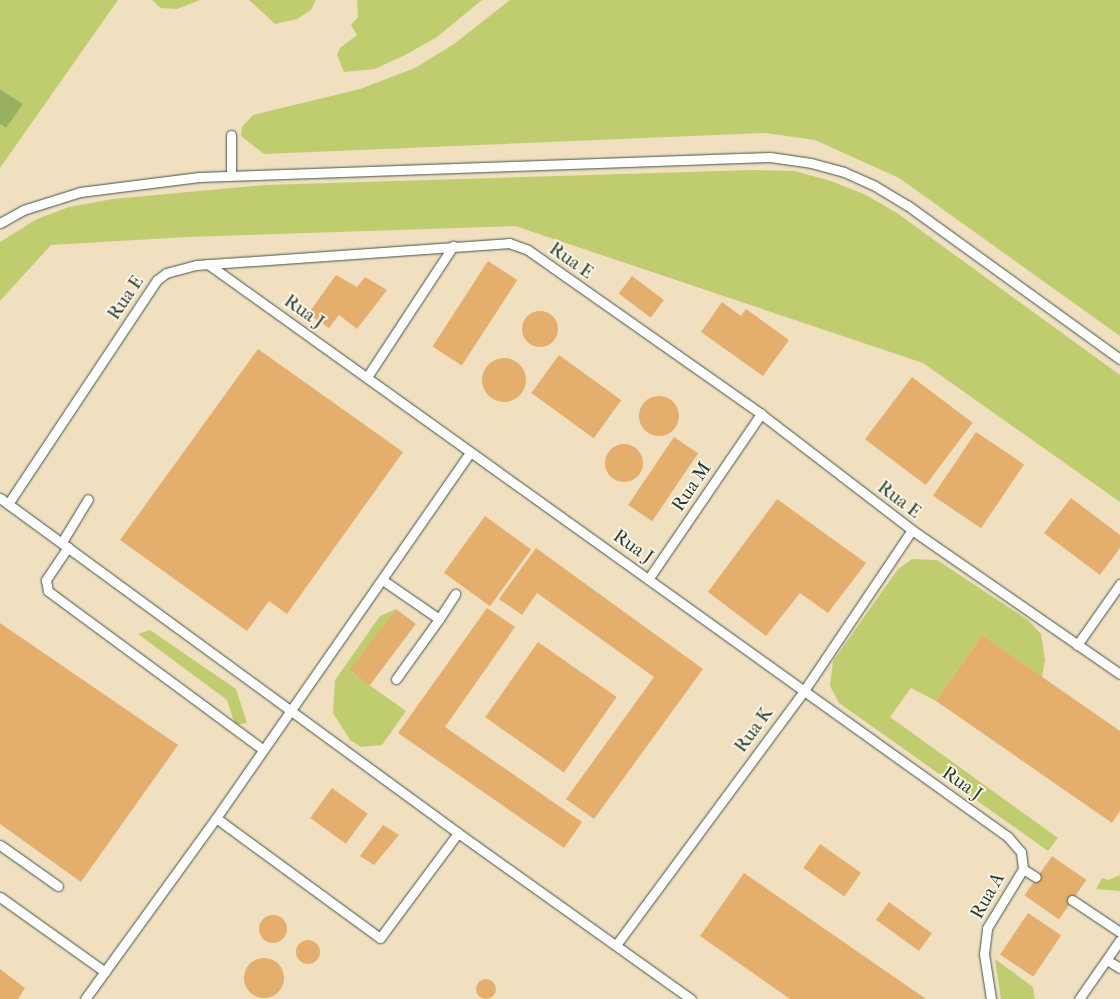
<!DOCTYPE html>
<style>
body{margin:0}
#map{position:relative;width:1120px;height:999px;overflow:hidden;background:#f0e0c0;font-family:"IM FELL French Canon",serif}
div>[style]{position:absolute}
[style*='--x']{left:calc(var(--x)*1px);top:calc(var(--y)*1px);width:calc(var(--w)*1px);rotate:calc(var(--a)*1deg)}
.green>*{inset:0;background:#c0cd6f}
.forest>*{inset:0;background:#98b062}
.building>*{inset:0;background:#e4ae6d;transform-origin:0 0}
.round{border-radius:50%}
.roads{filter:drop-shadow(0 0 1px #3e5549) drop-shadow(0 0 1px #3e5549)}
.lane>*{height:9px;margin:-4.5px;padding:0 4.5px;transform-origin:4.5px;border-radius:4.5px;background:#fff}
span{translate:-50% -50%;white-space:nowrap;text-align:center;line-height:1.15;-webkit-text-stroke:4px #fcf5e5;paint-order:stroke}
.street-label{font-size:19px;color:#1f3d34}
</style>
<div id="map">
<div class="green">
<div style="clip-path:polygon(0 0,118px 0,0 168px,0 124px,5px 128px,23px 104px,0 89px)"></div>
<div style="clip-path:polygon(152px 0,200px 0,177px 9px,161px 8px)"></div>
<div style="clip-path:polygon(249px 0,316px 0,311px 10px,297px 19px,275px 24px)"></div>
<div style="clip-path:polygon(357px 0,482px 0,437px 37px,407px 54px,375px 69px,344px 72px,337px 55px,340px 48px,357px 35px,351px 25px,358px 17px)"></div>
<div style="clip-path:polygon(510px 0,1120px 0,1120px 336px,899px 178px,815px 140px,765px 133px,264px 154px,241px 136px,242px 127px,253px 115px,360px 89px,415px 68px,454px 44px)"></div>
<div style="clip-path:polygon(754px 170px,794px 171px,828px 180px,864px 194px,897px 213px,1120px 375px,1120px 502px,923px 363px,515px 226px,187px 237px,51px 245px,0 301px,0 242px,37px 219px,69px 207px,113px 199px,265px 185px)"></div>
<div style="clip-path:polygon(912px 559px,937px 560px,1028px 620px,1041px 634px,1045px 660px,1042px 677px,982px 635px,936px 701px,911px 688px,890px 717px,1058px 838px,1048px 851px,839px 703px,830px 686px,833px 661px,898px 569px)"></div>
<div style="clip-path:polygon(396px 609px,351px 672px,406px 711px,382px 745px,361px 747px,350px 740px,333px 713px,335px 680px,380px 616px)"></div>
<div style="clip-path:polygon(150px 630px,236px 689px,247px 723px,235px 725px,227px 700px,138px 634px)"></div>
<div style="clip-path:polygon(1120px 875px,1120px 891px,1096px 889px,1102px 878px,1108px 880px)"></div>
<div style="clip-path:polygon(995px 959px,1033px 987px,1035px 999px,1001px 999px)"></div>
</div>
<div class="forest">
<div style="clip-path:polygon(0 89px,23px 104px,6px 128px,0 124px)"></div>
</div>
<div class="building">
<div style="left:488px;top:261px;width:35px;height:102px;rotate:33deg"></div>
<div style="clip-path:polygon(336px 275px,357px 287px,365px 277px,387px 290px,357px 329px,339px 315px,329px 328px,308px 314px)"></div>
<div style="left:632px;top:276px;width:40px;height:22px;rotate:37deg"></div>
<div style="clip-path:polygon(722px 302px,741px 316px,746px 309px,789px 340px,763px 376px,701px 332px)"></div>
<div class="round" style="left:522px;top:311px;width:36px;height:36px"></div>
<div style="clip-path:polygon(258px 349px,403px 452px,287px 614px,269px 601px,247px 631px,120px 540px)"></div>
<div style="left:559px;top:355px;width:77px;height:47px;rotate:36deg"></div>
<div class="round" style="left:482px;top:358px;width:44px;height:44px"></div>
<div style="left:912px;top:377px;width:76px;height:78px;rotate:37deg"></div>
<div class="round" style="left:639px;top:396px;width:40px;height:40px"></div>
<div style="left:976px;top:432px;width:58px;height:77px;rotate:34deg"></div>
<div style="left:674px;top:437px;width:29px;height:82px;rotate:34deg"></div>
<div class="round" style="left:605px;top:444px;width:38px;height:38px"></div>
<div style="clip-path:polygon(1071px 498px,1120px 535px,1120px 548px,1100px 575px,1044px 533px)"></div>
<div style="clip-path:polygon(777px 499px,866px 563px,828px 613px,800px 593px,766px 636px,708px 592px)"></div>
<div style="left:485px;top:516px;width:57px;height:70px;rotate:36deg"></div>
<div style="clip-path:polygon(536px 548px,703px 669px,594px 819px,566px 799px,654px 677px,537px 593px,522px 615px,499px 599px)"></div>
<div style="clip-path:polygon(487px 608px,515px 627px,445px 727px,582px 822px,564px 848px,398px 733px)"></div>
<div style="left:396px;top:609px;width:25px;height:77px;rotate:37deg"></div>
<div style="clip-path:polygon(0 623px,178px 745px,81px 882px,0 824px)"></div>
<div style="clip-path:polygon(982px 635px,1120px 731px,1120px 811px,1112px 823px,936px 701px)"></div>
<div style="left:538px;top:642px;width:96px;height:92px;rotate:35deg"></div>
<div style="left:332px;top:788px;width:44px;height:37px;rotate:36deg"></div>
<div style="clip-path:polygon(383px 825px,399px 835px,374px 865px,360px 856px)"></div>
<div style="left:820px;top:844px;width:50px;height:29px;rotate:35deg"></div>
<div style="left:1052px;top:856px;width:42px;height:48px;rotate:35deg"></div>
<div style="clip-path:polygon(744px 873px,926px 999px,790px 999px,700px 936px)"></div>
<div style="left:889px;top:902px;width:53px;height:22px;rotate:36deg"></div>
<div style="left:1028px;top:913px;width:40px;height:50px;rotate:34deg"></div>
<div class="round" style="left:259px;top:915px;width:28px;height:28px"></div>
<div class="round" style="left:296px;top:940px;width:24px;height:24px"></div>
<div class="round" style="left:244px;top:958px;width:40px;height:40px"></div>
<div style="clip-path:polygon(0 969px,25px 988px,18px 999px,0 999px)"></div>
<div class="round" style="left:476px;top:979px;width:20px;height:20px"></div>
</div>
<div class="roads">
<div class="lane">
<div style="--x:231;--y:135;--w:40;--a:90"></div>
<div style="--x:0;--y:223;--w:26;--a:-29"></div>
<div style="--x:23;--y:210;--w:60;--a:-17.5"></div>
<div style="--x:80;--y:192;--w:120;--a:-7.2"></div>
<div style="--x:199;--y:177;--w:571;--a:-2.01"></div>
<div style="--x:770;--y:157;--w:41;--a:8.3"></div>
<div style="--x:811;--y:163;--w:34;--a:15"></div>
<div style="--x:844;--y:172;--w:34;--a:24"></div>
<div style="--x:875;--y:186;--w:37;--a:31"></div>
<div style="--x:907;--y:205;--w:263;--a:35.9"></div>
<div style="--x:208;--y:264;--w:984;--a:35.61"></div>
<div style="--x:1008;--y:837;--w:20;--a:49"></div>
<div style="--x:1021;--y:852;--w:17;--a:83"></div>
<div style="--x:367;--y:377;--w:157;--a:-56.7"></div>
<div style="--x:0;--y:498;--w:567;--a:36.18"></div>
<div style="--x:458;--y:833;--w:286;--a:35.5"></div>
<div style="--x:8;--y:504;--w:269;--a:-56.4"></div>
<div style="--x:157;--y:280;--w:11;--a:-38"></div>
<div style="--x:166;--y:273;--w:31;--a:-15"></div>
<div style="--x:196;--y:265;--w:314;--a:-4"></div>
<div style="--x:509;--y:243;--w:20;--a:20"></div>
<div style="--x:528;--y:250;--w:285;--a:35.1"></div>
<div style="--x:761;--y:414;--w:190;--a:37.5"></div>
<div style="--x:912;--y:530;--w:253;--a:34.7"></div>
<div style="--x:62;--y:542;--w:50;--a:-58.8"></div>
<div style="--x:68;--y:547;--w:40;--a:124"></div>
<div style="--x:46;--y:580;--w:11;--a:80"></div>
<div style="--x:48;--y:591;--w:266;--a:36.4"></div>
<div style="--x:649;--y:578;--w:199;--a:-55.7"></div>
<div style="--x:384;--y:581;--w:67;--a:34.6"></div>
<div style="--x:439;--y:619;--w:30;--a:-57"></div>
<div style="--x:1077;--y:645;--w:75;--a:-54.8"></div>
<div style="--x:396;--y:679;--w:74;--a:-54.4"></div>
<div style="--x:216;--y:818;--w:203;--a:36.2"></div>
<div style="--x:380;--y:938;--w:131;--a:-53.4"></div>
<div style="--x:0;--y:845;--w:71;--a:35.3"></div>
<div style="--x:1023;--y:869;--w:15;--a:32"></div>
<div style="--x:0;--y:897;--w:129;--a:35.5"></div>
<div style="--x:1072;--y:900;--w:58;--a:33.7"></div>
<div style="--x:616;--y:945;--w:315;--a:-53.5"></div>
<div style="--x:803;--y:692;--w:195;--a:-56.1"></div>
<div style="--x:1107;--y:960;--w:15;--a:32"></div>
<div style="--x:85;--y:999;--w:223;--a:-54.1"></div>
<div style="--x:216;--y:818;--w:445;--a:-55.2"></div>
<div style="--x:991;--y:999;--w:46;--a:-98.8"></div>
<div style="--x:984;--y:954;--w:26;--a:-83"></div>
<div style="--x:987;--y:928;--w:69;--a:-58.6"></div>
<div style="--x:1079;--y:999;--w:72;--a:-55.2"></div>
</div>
</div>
<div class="street-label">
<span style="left:571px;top:261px;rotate:35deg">Rua E</span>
<span style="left:126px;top:298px;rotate:-56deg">Rua E</span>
<span style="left:304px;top:312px;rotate:35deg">Rua J</span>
<span style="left:692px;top:487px;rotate:-56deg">Rua M</span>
<span style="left:899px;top:500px;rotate:37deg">Rua E</span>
<span style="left:633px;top:547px;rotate:35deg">Rua J</span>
<span style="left:754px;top:730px;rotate:-54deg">Rua K</span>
<span style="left:962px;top:784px;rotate:35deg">Rua J</span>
<span style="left:988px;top:896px;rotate:-61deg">Rua A</span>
</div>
</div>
